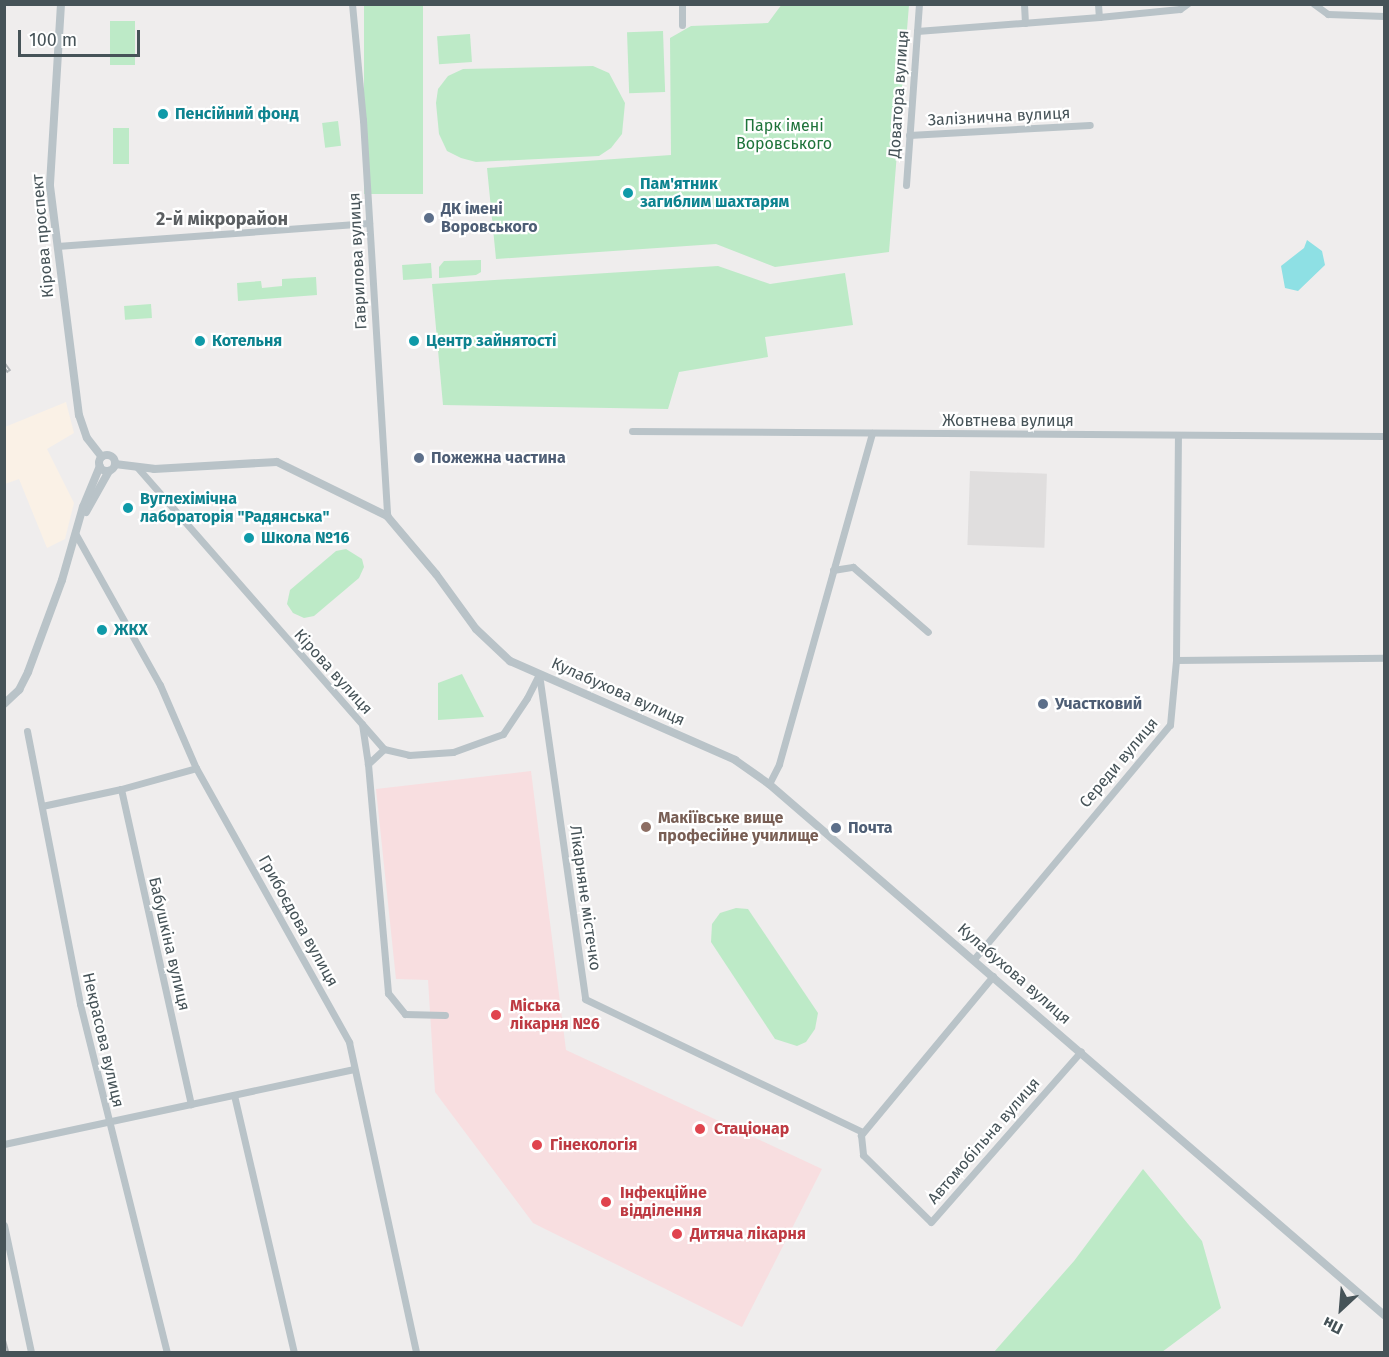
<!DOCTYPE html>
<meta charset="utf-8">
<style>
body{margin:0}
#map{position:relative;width:1389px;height:1357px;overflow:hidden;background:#efeded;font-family:"Fira Sans",sans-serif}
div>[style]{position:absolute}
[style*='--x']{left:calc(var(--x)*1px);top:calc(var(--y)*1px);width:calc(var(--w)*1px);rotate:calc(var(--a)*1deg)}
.commercial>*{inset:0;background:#faf1e6}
.education>*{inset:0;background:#e0dede;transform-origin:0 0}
.medical>*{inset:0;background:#f8dee0}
.green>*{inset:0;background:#bdeac7;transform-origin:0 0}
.water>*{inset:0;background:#8ee0e4}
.minor>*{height:7px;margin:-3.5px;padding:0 3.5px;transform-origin:3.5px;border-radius:3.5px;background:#b9c3c8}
.tertiary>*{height:8px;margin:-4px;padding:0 4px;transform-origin:4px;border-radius:4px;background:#b9c3c8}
.tertiary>.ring{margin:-4px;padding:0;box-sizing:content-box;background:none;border:8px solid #b9c3c8;border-radius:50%}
.rail>*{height:4.5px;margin-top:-2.25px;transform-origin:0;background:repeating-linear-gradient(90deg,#fff 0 7px,#afb3b7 0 14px);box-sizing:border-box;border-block:2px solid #afb3b7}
.dots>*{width:16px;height:16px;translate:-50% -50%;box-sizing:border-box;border:3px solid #fff;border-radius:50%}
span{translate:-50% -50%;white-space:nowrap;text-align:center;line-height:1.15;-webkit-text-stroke:4.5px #fff;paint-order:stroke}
.street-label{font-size:16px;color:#465358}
.culture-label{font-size:16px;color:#0d838f;font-weight:700}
.left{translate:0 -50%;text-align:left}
.park-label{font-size:16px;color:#1e733a}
.service-label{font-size:16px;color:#4e5e75;font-weight:700}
.education-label{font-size:16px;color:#785e54;font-weight:700}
.health-label{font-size:16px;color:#be3a42;font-weight:700}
.neighbourhood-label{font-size:18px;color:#5a5e61;font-weight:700}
.frame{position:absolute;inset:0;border:6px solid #465358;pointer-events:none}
.north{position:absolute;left:1311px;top:1279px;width:60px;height:60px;-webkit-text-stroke:4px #fff;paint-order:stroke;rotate:206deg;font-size:16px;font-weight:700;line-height:24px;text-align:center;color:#465358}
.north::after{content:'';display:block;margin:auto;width:21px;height:27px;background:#465358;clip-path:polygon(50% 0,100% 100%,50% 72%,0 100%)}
.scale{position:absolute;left:18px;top:30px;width:122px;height:27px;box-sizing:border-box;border:3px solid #465358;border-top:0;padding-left:8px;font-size:18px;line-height:21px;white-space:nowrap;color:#465358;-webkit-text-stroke:4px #fff;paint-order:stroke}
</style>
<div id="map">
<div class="commercial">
<div style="clip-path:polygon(66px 402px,74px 433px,47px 449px,74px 503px,65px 539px,47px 548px,19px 479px,5px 484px,5px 427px)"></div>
</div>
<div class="education">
<div style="left:970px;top:471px;width:77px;height:74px;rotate:2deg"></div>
</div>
<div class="medical">
<div style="clip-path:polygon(531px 771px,566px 1050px,822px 1169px,742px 1327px,533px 1223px,435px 1092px,428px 980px,396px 979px,376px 789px)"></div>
</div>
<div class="green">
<div style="clip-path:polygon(782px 4px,909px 5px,889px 252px,775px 267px,716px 244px,496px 259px,487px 168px,671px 155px,670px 38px,691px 26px,768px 23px)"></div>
<div style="left:364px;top:5px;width:59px;height:189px"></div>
<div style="left:110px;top:21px;width:25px;height:44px"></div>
<div style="left:663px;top:31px;width:61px;height:36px;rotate:88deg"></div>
<div style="left:470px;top:34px;width:28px;height:33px;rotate:86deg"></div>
<div style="clip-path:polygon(593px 66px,609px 73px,625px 103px,622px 134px,611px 148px,599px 156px,476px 162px,461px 158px,447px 151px,439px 134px,436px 103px,438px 89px,448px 76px,463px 69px)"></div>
<div style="left:338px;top:121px;width:25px;height:16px;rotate:83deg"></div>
<div style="left:113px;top:128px;width:16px;height:36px"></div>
<div style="clip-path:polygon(481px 260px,481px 272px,476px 275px,439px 278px,439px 267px,444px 261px)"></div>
<div style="left:431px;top:263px;width:15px;height:29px;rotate:86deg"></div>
<div style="clip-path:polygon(718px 266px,770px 284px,845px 273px,853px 325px,765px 337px,768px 357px,679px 372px,668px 409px,443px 405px,432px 284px)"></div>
<div style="clip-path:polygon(316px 277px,317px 295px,238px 301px,237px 283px,261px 281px,262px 288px,282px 286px,282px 279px)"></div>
<div style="left:151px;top:304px;width:14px;height:27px;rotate:86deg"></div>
<div style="clip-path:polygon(346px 549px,362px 559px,364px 567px,359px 578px,314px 616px,304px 618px,293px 613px,287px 604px,290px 590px,336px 551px)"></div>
<div style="clip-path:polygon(462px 674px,484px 717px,438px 720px,438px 683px)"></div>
<div style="clip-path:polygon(736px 908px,748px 909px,818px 1013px,815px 1029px,806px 1042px,797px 1046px,775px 1039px,711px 942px,712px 924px,720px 913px)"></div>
<div style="clip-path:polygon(1143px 1169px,1202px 1241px,1221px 1308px,1162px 1352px,994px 1352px,1074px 1261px)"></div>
</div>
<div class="water">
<div style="clip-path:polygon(1307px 240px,1322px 251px,1325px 265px,1298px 291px,1285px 288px,1281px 266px,1304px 248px)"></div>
</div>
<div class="minor">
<div style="--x:352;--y:4;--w:117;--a:84.6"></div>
<div style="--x:363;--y:120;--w:397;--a:86.5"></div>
<div style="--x:1024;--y:4;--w:19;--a:87"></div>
<div style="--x:1098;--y:4;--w:13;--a:86"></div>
<div style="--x:1314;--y:4;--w:17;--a:36"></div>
<div style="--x:1328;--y:14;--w:56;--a:2"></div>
<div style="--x:682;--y:25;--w:21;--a:-90"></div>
<div style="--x:917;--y:31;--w:183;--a:-4.4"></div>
<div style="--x:1099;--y:17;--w:81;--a:-5.6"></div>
<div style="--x:1180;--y:9;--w:9;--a:-36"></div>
<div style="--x:909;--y:135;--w:181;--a:-3.2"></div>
<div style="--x:906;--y:185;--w:181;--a:-85.9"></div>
<div style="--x:57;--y:246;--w:313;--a:-4.2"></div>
<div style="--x:632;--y:431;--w:752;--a:0.38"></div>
<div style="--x:137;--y:467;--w:375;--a:48.8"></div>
<div style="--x:384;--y:749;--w:26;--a:13"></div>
<div style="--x:409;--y:755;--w:44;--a:-3.9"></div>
<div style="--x:453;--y:752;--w:53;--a:-19.8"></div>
<div style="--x:503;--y:734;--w:43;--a:-56.3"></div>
<div style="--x:527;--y:698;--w:27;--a:-63"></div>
<div style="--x:75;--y:533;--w:174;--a:60.8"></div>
<div style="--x:160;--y:685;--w:90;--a:66.6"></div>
<div style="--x:196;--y:768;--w:314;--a:60.8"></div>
<div style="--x:349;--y:1042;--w:317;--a:77.8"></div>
<div style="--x:833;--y:570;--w:20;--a:-9"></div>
<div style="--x:853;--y:567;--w:99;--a:40.9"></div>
<div style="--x:1176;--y:660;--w:208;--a:-0.6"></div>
<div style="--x:539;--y:674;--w:328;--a:81.9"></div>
<div style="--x:585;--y:999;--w:308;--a:25.6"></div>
<div style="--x:362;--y:724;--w:40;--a:81.5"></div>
<div style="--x:27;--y:731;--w:278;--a:79"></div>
<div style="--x:80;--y:1004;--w:359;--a:76"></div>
<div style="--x:384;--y:749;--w:22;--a:137"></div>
<div style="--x:368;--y:764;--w:230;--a:85"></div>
<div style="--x:388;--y:993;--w:27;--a:51"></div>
<div style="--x:405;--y:1014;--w:40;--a:1.4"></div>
<div style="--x:769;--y:784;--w:22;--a:-63"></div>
<div style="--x:779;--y:764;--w:344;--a:-74.3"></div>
<div style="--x:121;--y:789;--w:323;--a:77.5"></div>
<div style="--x:42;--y:806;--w:81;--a:-12.1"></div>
<div style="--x:121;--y:789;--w:78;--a:-15.6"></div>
<div style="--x:974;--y:959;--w:305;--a:-50.1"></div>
<div style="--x:1170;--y:725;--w:65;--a:-84.7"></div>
<div style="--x:1176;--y:660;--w:225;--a:-89.5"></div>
<div style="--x:993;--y:976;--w:207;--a:129.7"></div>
<div style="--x:861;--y:1135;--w:20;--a:84"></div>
<div style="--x:863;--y:1155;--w:95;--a:44.6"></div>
<div style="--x:931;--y:1222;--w:227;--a:-48.7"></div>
<div style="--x:234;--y:1095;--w:264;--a:76.9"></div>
<div style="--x:4;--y:1144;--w:358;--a:-12.1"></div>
<div style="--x:4;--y:1225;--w:130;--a:78"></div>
</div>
<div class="tertiary">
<div style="--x:61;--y:4;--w:182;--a:93.5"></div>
<div style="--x:50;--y:186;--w:231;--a:82.8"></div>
<div style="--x:79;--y:415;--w:24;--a:71"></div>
<div style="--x:87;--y:438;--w:24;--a:52"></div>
<div class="ring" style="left:99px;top:455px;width:8px;height:8px"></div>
<div style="--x:115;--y:464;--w:39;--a:7"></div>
<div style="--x:154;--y:469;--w:123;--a:-3.3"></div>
<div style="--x:277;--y:462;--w:123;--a:26.1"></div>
<div style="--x:387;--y:516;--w:76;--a:49.8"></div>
<div style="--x:436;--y:574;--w:68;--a:54"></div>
<div style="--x:476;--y:629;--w:47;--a:43.3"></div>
<div style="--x:510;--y:661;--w:246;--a:23.7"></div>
<div style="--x:735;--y:760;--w:42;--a:35.2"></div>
<div style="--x:769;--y:784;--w:813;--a:40.81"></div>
<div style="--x:86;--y:512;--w:47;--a:-60.7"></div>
<div style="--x:4;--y:704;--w:21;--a:-43"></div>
<div style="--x:19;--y:690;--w:20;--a:-63"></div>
<div style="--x:28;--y:672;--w:98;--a:-69.7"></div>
<div style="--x:62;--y:580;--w:76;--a:-74"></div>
<div style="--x:83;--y:507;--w:44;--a:-67.5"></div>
</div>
<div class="rail">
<div style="--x:4;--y:364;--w:9;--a:54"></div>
<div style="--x:4;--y:1341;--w:11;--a:75"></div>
</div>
<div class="dots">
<div style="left:163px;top:114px;background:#0f9aa8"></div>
<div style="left:628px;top:193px;background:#0f9aa8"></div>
<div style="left:429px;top:218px;background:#5c6f8a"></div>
<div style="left:200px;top:341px;background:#0f9aa8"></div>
<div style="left:414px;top:341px;background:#0f9aa8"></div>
<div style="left:419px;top:458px;background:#5c6f8a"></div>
<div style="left:128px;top:508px;background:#0f9aa8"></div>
<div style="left:249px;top:538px;background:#0f9aa8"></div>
<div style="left:102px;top:630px;background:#0f9aa8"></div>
<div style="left:1043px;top:704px;background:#5c6f8a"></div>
<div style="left:646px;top:827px;background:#8d6e63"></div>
<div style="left:836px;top:828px;background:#5c6f8a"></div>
<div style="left:496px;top:1015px;background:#e0444e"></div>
<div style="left:700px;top:1129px;background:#e0444e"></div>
<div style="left:537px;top:1145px;background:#e0444e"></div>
<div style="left:606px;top:1202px;background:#e0444e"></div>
<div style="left:677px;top:1234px;background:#e0444e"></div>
</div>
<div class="street-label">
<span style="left:899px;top:94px;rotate:-86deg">Доватора вулиця</span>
<span style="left:999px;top:117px;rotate:-3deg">Залізнична вулиця</span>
<span style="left:43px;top:236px;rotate:-95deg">Кірова проспект</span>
<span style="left:358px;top:261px;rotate:-93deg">Гаврилова вулиця</span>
<span style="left:1008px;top:421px">Жовтнева вулиця</span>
<span style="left:333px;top:672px;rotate:48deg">Кірова вулиця</span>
<span style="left:618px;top:692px;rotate:24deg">Кулабухова вулиця</span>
<span style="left:1119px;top:763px;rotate:-50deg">Середи вулиця</span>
<span style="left:585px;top:898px;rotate:82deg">Лікарняне містечко</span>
<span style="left:298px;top:921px;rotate:61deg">Грибоєдова вулиця</span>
<span style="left:169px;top:944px;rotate:77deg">Бабушкіна вулиця</span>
<span style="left:1014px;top:974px;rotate:41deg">Кулабухова вулиця</span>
<span style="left:103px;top:1040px;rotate:77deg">Некрасова вулиця</span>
<span style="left:984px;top:1141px;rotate:-49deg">Автомобільна вулиця</span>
</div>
<div class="culture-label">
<span class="left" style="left:175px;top:114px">Пенсійний фонд</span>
<span class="left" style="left:640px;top:193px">Пам'ятник<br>загиблим шахтарям</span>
<span class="left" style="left:212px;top:341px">Котельня</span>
<span class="left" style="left:426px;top:341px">Центр зайнятості</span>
<span class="left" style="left:140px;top:508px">Вуглехімічна<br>лабораторія "Радянська"</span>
<span class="left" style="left:261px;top:538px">Школа №16</span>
<span class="left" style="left:114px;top:630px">ЖКХ</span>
</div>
<div class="park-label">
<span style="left:784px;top:135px">Парк імені<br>Воровського</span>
</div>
<div class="service-label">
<span class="left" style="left:441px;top:218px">ДК імені<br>Воровського</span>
<span class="left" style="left:431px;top:458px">Пожежна частина</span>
<span class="left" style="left:1055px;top:704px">Участковий</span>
<span class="left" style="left:848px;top:828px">Почта</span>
</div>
<div class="education-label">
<span class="left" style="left:658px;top:827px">Макіївське вище<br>професійне училище</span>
</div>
<div class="health-label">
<span class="left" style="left:510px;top:1015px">Міська<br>лікарня №6</span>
<span class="left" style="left:714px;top:1129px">Стаціонар</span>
<span class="left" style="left:550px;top:1145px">Гінекологія</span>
<span class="left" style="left:620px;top:1202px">Інфекційне<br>відділення</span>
<span class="left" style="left:690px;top:1234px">Дитяча лікарня</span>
</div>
<div class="neighbourhood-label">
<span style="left:222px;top:219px">2-й мікрорайон</span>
</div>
<div class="frame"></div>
<div class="north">Пн</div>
<div class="scale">100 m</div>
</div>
